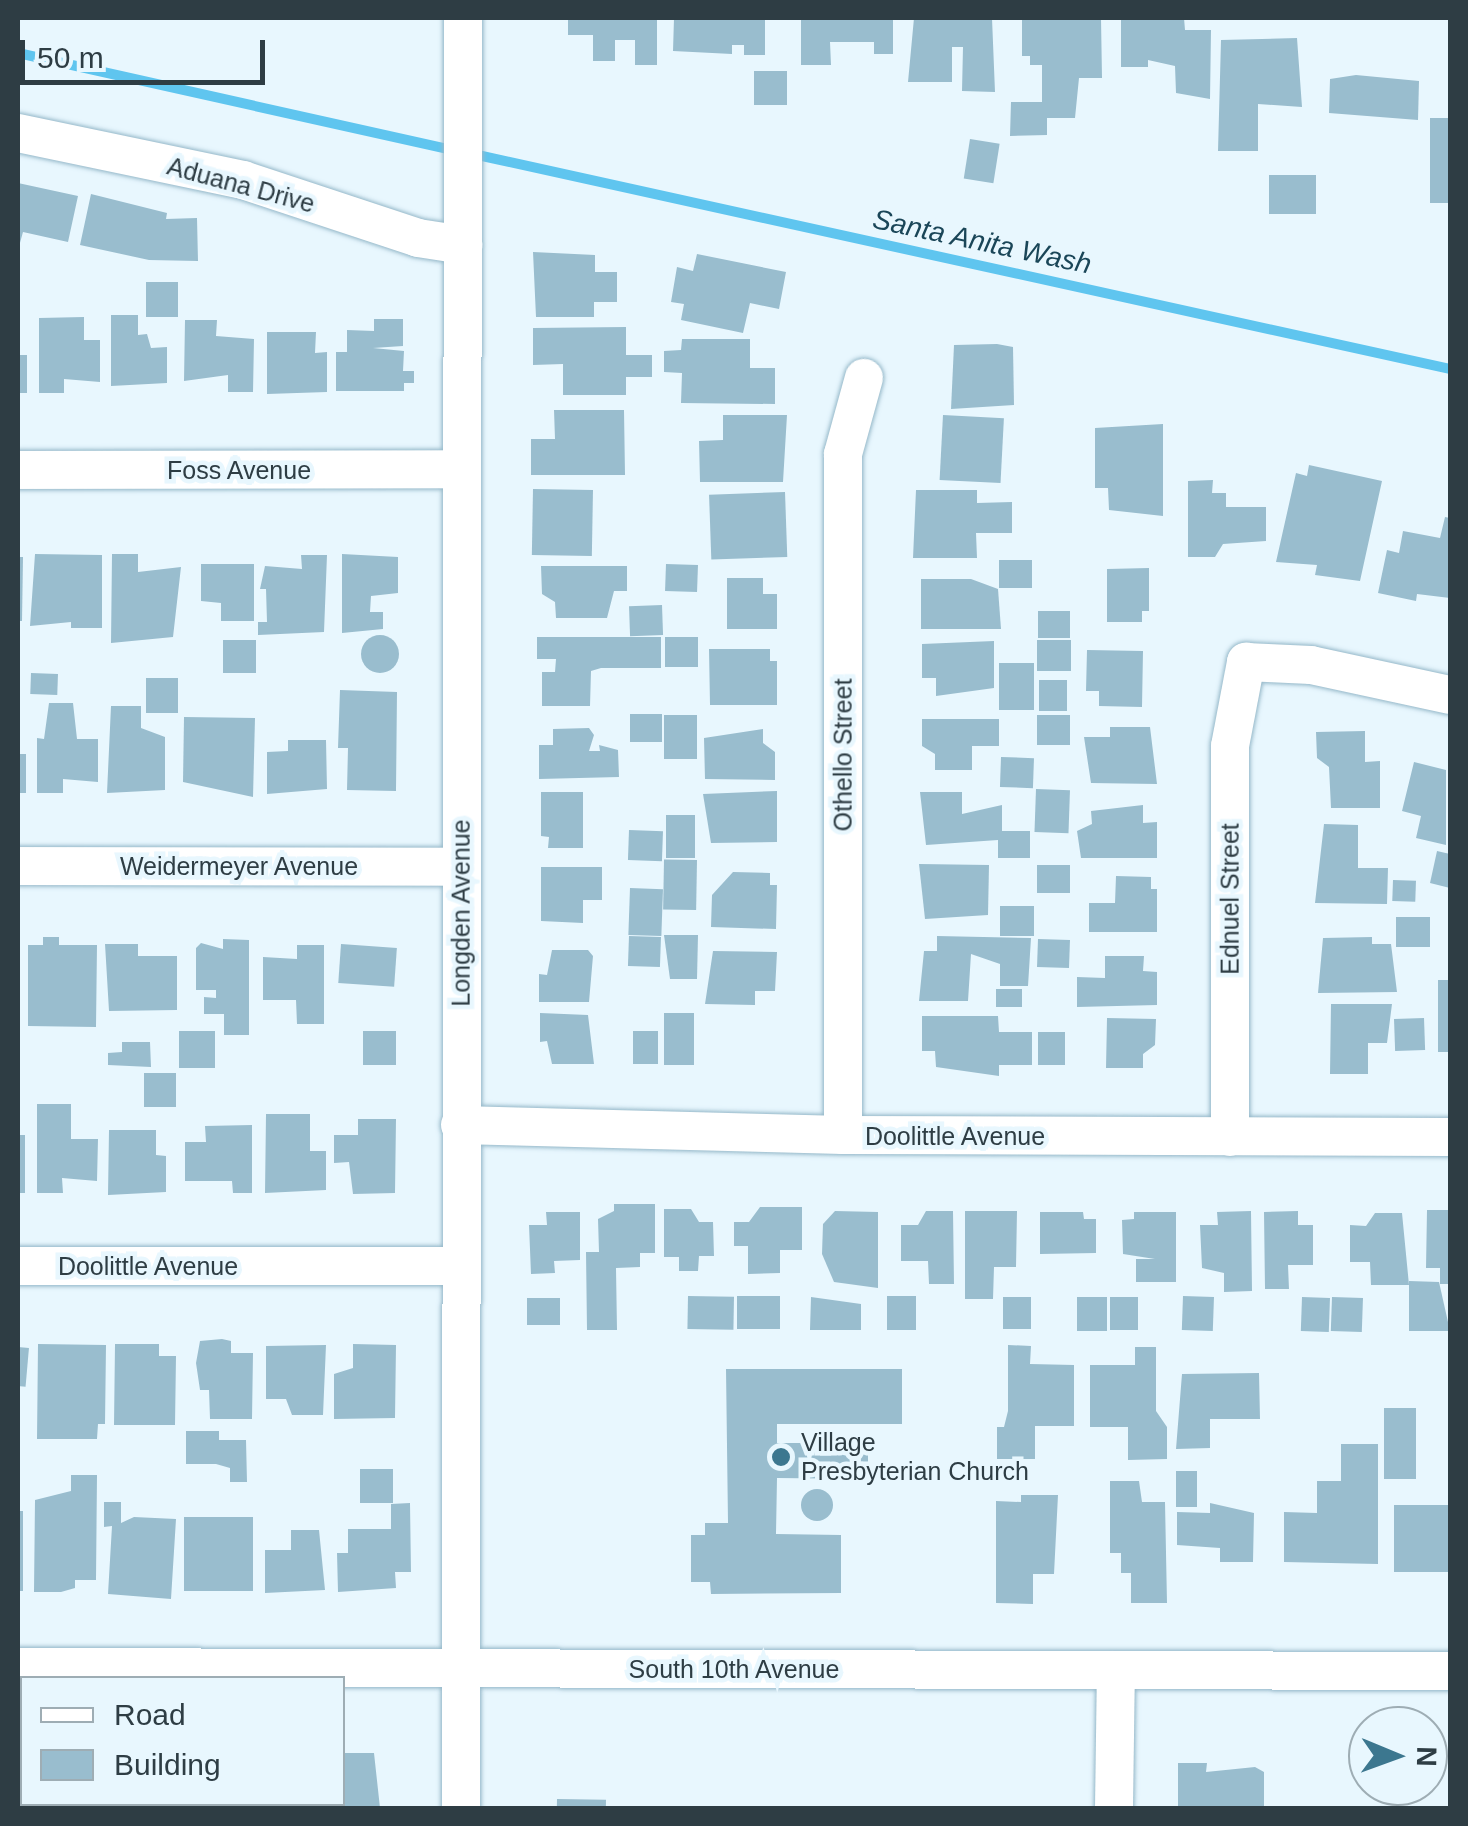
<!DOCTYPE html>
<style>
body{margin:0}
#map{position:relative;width:1468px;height:1826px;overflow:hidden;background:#e8f7fe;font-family:Arial,sans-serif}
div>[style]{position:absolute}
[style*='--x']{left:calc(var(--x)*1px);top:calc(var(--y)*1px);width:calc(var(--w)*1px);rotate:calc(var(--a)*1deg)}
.stream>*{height:10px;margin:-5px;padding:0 5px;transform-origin:5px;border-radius:5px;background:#5fc5ef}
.building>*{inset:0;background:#99bdce;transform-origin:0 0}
.round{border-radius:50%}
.roads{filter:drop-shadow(0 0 2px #95b8c9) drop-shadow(0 0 2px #95b8c9)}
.minor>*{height:38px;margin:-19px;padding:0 19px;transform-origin:19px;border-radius:19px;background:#fff}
.dots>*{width:28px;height:28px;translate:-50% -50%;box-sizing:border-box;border:5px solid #e8f7fe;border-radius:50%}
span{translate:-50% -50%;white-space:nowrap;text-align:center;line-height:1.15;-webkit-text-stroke:9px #e8f7fe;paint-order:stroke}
.street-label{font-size:25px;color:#2e3d44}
.poi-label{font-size:25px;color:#2e3d44}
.left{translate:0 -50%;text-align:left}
.water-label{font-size:28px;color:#1a4658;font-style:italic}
.frame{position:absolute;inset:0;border:20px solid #2e3d44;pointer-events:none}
.legend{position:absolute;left:20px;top:1676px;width:325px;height:130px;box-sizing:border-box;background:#e8f7fe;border:2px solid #9eadb4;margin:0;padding:12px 18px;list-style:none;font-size:30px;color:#2e3d44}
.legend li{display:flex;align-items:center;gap:20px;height:50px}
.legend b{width:50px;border:2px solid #9eadb4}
.north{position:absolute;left:1348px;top:1706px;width:100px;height:100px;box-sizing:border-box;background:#e8f7fe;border:2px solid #9eadb4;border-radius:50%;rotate:91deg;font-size:28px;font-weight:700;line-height:40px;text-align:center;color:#2e3d44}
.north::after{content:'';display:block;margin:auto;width:35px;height:45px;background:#3c778f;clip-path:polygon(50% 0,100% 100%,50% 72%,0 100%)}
.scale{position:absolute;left:20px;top:40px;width:245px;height:45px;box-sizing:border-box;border:5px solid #2e3d44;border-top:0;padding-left:12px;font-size:30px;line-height:35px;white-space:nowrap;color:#2e3d44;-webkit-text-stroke:8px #e8f7fe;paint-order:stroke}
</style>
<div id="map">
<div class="stream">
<div style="--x:18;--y:53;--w:449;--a:12.6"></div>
<div style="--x:473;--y:154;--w:1000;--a:12.41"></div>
</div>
<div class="building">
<div style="clip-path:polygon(568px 18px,657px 18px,657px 65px,635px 65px,635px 40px,615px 40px,615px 61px,593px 61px,593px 35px,568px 35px)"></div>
<div style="clip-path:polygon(674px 18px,765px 18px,765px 55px,744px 55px,744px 45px,732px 45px,732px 54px,673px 51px)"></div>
<div style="clip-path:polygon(801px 18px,893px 18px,893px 54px,874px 54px,874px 42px,830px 42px,831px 65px,801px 65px)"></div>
<div style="clip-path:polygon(914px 18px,992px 18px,995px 92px,962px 91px,963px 47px,952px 47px,952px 82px,908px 82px)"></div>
<div style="clip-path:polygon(1022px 18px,1101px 18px,1102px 78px,1079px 78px,1075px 118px,1047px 118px,1047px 135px,1010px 136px,1011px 102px,1042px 102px,1042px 65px,1030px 65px,1030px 56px,1022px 56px)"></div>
<div style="clip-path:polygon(1121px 18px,1184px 18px,1185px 30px,1211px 30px,1210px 99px,1176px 93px,1175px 66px,1148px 60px,1148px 67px,1121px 67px)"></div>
<div style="clip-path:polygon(1297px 38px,1302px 107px,1258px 104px,1258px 151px,1218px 151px,1221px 40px)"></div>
<div style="left:754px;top:71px;width:33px;height:34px"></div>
<div style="clip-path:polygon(1356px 75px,1419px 81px,1418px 120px,1329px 113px,1330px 79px)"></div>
<div style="left:1450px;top:118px;width:85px;height:20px;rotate:90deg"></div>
<div style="left:970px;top:139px;width:30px;height:40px;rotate:9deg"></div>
<div style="left:1316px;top:175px;width:39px;height:47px;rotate:90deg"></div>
<div style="clip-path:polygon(18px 183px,78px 196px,68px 242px,23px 232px,18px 250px)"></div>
<div style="clip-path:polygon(91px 194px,167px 213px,166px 219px,197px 218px,198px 261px,149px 260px,80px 245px)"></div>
<div style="clip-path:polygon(533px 252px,595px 255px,595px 272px,617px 272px,617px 302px,594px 302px,594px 317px,536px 317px)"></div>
<div style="clip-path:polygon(697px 254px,786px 272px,779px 309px,750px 303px,743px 333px,681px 320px,684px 304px,671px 302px,677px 267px,693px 271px)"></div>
<div style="left:146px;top:282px;width:32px;height:35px"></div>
<div style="clip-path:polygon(111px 315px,138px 315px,138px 335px,147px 334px,151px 348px,167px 347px,167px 383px,111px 386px)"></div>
<div style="clip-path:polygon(84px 317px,84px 340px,100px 340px,100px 382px,64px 379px,64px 393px,39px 393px,39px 318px)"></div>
<div style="clip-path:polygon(374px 319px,403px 319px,403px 346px,373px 348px,404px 351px,403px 371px,414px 371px,414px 383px,404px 383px,404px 391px,336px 391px,336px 352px,347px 352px,347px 330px,374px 331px)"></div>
<div style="clip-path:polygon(185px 320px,217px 320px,216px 336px,254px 339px,253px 392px,228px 392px,228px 375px,184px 381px)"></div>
<div style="clip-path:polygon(626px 327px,626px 355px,652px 355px,652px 377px,626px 377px,626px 395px,563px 395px,563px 364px,533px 365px,533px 328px)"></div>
<div style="clip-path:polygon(267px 332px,316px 332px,315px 353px,327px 352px,327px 392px,267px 394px)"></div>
<div style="clip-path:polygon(682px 339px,750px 339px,750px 368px,775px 368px,775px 404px,681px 403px,682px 373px,664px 372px,664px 351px,681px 350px)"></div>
<div style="clip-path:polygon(997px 344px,1013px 347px,1014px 405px,951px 409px,954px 345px)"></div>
<div style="left:18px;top:355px;width:9px;height:38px"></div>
<div style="clip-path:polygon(554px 410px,624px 410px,625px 475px,531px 475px,531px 439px,555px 439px)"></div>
<div style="clip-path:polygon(723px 415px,787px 415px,783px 482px,700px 482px,699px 441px,723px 440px)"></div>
<div style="left:943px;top:415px;width:61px;height:65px;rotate:3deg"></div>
<div style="clip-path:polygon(1163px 424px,1163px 516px,1109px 510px,1108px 488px,1095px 488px,1095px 428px)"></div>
<div style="clip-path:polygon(1309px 465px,1382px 481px,1360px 581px,1315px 575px,1317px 565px,1276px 562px,1296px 473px,1307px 476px)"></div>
<div style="clip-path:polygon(1213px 480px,1212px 493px,1226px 493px,1226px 507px,1266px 507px,1266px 541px,1223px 544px,1215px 557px,1188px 557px,1188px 481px)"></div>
<div style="left:533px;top:489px;width:60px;height:66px;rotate:1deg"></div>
<div style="clip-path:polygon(916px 490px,977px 490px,977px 503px,1012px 502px,1012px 533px,976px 533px,977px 558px,913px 558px)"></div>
<div style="left:785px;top:492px;width:65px;height:76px;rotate:88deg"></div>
<div style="clip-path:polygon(1445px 517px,1450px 518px,1450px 598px,1417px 594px,1416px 601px,1378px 593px,1387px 550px,1399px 553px,1403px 531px,1440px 538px)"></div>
<div style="clip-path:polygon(35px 554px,102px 555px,102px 628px,71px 628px,71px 622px,30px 626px)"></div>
<div style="clip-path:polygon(112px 554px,138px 554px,138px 572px,181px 567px,173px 637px,111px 643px)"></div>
<div style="clip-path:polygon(342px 554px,398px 557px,398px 593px,371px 596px,370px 612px,383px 612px,383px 629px,342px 633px)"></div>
<div style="clip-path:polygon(301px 555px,327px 555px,324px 632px,258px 635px,258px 622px,267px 622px,266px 589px,260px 589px,265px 566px,302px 569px)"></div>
<div style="clip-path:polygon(18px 557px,23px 557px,22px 621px,18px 621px)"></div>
<div style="left:999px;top:560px;width:33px;height:28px"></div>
<div style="clip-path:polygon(201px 564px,254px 564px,254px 621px,221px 621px,221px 603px,201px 601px)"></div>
<div style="left:666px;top:564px;width:32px;height:27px;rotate:2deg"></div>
<div style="clip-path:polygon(541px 566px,627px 566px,627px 591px,614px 591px,607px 618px,556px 618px,555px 602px,542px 594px)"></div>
<div style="clip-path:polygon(1149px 568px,1149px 611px,1142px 611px,1142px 622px,1107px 622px,1107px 569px)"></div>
<div style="clip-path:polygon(727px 578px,763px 578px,763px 594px,777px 594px,777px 629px,727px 629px)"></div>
<div style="clip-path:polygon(921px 579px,971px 579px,998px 589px,1001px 629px,921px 629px)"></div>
<div style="left:662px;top:605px;width:30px;height:33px;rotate:88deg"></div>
<div style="left:1038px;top:611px;width:32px;height:27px"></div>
<div class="round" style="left:361px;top:635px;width:38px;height:38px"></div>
<div style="clip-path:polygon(537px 637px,661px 637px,661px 668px,601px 668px,591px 671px,590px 706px,542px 706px,542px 672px,555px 672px,556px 659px,537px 659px)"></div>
<div style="left:665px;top:637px;width:33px;height:30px"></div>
<div style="left:223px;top:640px;width:33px;height:33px"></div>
<div style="left:1037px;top:640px;width:34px;height:31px"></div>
<div style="clip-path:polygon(994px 641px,994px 688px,936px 696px,936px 678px,922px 678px,922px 644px)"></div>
<div style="clip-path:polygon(709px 649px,770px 649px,770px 661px,777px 661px,777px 705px,710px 705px)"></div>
<div style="clip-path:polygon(1087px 650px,1143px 651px,1142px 707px,1099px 706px,1099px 691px,1086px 691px)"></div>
<div style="left:999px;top:663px;width:35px;height:47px"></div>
<div style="left:31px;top:673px;width:27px;height:21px;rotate:2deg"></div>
<div style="left:146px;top:678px;width:32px;height:35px"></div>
<div style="left:1039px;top:680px;width:28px;height:31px"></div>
<div style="clip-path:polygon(340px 690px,397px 692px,396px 791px,347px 790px,348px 748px,338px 748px)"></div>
<div style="clip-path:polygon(49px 703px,73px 703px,77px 739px,98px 739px,98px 782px,63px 779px,63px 793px,37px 793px,37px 738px,44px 739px)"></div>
<div style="clip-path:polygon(111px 706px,141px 706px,141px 728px,165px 737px,165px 790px,107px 793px)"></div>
<div style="left:630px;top:714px;width:32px;height:28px"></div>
<div style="left:664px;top:715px;width:33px;height:44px"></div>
<div style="left:1037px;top:715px;width:33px;height:30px"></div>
<div style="clip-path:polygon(184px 717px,255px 718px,253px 797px,183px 782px)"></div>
<div style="clip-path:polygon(922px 719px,999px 719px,999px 746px,972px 746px,972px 770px,935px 770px,935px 754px,922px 746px)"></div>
<div style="clip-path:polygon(1110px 727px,1150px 727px,1157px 784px,1091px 783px,1084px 737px,1110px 737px)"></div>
<div style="clip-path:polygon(589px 728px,594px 735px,589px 751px,600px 751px,599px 745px,618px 750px,619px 777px,539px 779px,539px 745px,553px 745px,553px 729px)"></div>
<div style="clip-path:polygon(763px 729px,763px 743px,775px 752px,775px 780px,705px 779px,704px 738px)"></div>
<div style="clip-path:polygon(1365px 731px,1365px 762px,1380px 761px,1380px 808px,1331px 808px,1329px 767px,1317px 758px,1316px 732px)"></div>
<div style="clip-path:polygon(288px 740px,326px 740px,327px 789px,267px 794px,267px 752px,288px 751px)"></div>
<div style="left:18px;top:754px;width:8px;height:39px"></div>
<div style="left:1001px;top:757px;width:33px;height:30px;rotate:2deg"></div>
<div style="clip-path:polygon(1414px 762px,1446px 770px,1446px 845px,1416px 838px,1421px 816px,1402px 811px)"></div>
<div style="left:1036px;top:789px;width:34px;height:43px;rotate:2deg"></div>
<div style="clip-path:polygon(777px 791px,777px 842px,711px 843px,703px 794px)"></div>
<div style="clip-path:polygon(541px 792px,583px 792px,583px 848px,548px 848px,549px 837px,541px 836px)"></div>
<div style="clip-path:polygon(920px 792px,962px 792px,962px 814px,1002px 805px,1002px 831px,1030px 831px,1030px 858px,998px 858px,998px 840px,926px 845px)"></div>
<div style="clip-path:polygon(1143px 805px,1143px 823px,1157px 822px,1157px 858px,1081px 858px,1077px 831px,1092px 824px,1091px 811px)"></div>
<div style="left:666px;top:815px;width:29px;height:43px"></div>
<div style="clip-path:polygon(1324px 824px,1358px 825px,1358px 868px,1388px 868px,1387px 904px,1315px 903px)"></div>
<div style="left:629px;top:830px;width:34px;height:30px;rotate:2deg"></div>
<div style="clip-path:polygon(1437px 851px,1450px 854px,1450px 888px,1430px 883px)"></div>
<div style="left:697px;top:860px;width:50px;height:33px;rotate:91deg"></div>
<div style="clip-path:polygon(919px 864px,989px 865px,988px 915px,925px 919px)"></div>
<div style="left:1037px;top:865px;width:33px;height:28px"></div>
<div style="clip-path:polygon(541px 867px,602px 867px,602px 900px,583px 900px,583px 923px,541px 921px)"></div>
<div style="clip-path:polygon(733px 872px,770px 873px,770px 885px,777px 885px,776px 929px,711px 927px,712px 895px)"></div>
<div style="clip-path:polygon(1116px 876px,1151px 877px,1151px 889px,1157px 889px,1157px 932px,1089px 932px,1089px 903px,1115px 903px)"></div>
<div style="left:1393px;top:880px;width:23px;height:21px;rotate:2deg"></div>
<div style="left:630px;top:888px;width:33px;height:47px;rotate:2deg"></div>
<div style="left:1000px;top:906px;width:34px;height:30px"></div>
<div style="left:1396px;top:917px;width:34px;height:30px"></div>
<div style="clip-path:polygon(664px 935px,698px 935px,697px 979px,670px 979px)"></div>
<div style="left:629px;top:936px;width:32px;height:30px;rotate:2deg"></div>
<div style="clip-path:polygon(937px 936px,1031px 938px,1028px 986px,1000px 986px,1000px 964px,971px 954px,968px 1001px,919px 1001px,924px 951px,937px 951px)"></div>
<div style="clip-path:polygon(43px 937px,59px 937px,59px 945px,97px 945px,96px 1027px,28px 1026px,28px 945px,43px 945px)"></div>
<div style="clip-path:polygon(1372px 937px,1372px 944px,1391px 944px,1397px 992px,1318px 993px,1323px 938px)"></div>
<div style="clip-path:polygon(223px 939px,249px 940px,249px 1035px,224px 1035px,224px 1014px,204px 1014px,204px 997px,216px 998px,216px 990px,196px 990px,196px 948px,201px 943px,223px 949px)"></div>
<div style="left:1038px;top:939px;width:32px;height:28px;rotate:2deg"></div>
<div style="clip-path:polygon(105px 944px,138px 944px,138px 956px,177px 956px,177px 1010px,109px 1011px)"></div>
<div style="left:341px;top:944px;width:56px;height:39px;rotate:4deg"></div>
<div style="clip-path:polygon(297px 945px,324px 945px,324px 1024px,297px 1024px,296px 1000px,263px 1000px,263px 957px,297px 959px)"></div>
<div style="clip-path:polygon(552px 950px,588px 950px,593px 956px,589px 1002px,539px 1002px,539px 974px,547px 975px)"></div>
<div style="clip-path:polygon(713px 951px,777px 952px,775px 991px,755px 991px,755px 1005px,705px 1004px)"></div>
<div style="clip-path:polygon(1105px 956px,1144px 956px,1143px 971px,1157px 972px,1157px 1005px,1077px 1007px,1077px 977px,1105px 978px)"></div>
<div style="left:1438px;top:980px;width:12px;height:72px"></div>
<div style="left:996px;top:989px;width:26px;height:18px"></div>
<div style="clip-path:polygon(1331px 1004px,1392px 1004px,1387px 1043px,1368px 1043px,1368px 1074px,1330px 1074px)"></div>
<div style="clip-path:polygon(540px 1013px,588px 1015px,594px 1064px,552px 1064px,547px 1041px,540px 1042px)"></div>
<div style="left:664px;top:1013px;width:30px;height:52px"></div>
<div style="clip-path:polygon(922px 1016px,998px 1016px,999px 1032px,1032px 1032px,1032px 1065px,999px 1065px,999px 1076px,936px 1067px,935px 1051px,922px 1051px)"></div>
<div style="clip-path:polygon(1107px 1018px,1156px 1019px,1155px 1045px,1143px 1054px,1143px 1068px,1106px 1068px)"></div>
<div style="left:1424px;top:1018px;width:32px;height:30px;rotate:88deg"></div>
<div style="left:179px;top:1031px;width:36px;height:37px"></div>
<div style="left:363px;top:1031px;width:33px;height:34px"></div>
<div style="left:633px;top:1031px;width:25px;height:33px"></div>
<div style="left:1038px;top:1032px;width:27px;height:33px"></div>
<div style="clip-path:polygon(122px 1042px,150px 1042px,151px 1067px,108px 1065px,108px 1053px,122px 1052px)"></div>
<div style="left:144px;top:1073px;width:32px;height:34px"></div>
<div style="clip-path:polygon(37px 1104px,71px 1104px,71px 1139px,98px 1139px,97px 1181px,62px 1178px,63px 1193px,37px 1193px)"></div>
<div style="clip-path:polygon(266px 1114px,310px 1114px,310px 1151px,326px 1151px,326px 1190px,265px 1193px)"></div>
<div style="clip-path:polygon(358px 1119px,396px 1119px,395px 1193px,353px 1194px,349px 1162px,334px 1163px,334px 1135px,358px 1135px)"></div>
<div style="clip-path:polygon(252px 1125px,252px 1193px,233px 1193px,232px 1181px,185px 1181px,185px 1142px,206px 1142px,205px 1126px)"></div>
<div style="clip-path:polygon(109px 1130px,156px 1130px,156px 1155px,166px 1156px,166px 1192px,108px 1195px)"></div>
<div style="left:18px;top:1135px;width:7px;height:58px"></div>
<div style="clip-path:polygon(614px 1204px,655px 1204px,655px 1253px,640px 1253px,640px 1267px,616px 1268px,617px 1330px,587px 1330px,586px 1252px,599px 1252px,598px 1219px,614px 1211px)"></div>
<div style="clip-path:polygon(760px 1207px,802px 1207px,802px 1250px,780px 1250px,780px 1273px,748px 1274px,748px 1246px,734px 1246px,734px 1222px,749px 1222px)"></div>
<div style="clip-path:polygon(664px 1209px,691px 1209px,699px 1222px,713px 1222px,714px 1256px,699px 1256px,698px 1271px,679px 1271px,679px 1257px,664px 1257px)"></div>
<div style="clip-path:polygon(1427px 1210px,1450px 1210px,1450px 1284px,1440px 1284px,1440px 1268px,1426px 1268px)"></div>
<div style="clip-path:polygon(835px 1211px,878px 1212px,878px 1288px,834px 1282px,822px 1254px,823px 1224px)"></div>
<div style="clip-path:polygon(926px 1211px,953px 1211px,954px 1284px,929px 1284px,928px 1261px,901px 1261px,901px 1225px,918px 1225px)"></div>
<div style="clip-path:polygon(965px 1211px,1017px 1211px,1016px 1267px,994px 1267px,993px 1299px,965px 1299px)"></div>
<div style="clip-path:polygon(1251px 1211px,1252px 1291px,1224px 1292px,1224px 1273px,1202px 1268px,1200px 1225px,1218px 1225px,1217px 1212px)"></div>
<div style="clip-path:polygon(1298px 1211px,1298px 1225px,1313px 1225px,1313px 1265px,1288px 1265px,1289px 1289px,1265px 1289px,1264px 1212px)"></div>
<div style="clip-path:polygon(546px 1212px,580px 1212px,580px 1260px,554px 1261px,555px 1273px,531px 1274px,529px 1225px,547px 1225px)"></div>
<div style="clip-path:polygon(1040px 1212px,1083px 1212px,1084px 1219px,1096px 1219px,1096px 1253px,1040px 1254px)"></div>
<div style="clip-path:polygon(1134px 1212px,1176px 1212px,1176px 1282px,1136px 1282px,1136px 1259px,1155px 1259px,1123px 1254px,1122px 1220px,1134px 1219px)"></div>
<div style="clip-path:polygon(1375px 1213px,1402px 1213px,1409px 1285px,1371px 1285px,1370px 1262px,1350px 1262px,1350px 1225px,1366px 1226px)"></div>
<div style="clip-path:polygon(1409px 1281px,1439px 1282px,1450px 1331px,1409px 1331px)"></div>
<div style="left:688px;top:1296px;width:46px;height:33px;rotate:1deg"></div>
<div style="left:737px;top:1296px;width:43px;height:33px"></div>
<div style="left:887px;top:1296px;width:29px;height:34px"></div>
<div style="left:1183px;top:1296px;width:31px;height:34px;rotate:2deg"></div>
<div style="clip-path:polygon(811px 1297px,861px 1304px,861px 1330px,810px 1330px)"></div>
<div style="left:1003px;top:1297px;width:28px;height:32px"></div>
<div style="left:1077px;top:1297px;width:30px;height:34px"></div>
<div style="left:1110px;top:1297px;width:28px;height:33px"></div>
<div style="left:1302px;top:1297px;width:28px;height:34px;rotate:2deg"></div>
<div style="left:1332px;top:1297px;width:31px;height:34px;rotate:2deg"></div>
<div style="left:527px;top:1298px;width:33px;height:27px"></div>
<div style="clip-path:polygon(222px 1339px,231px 1341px,231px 1353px,253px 1353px,252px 1419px,210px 1419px,209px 1390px,200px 1390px,196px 1363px,200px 1341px)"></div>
<div style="clip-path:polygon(38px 1344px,106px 1345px,105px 1424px,98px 1424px,97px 1439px,37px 1439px)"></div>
<div style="clip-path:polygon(115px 1344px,159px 1344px,159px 1356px,176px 1356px,175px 1425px,114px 1425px)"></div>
<div style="clip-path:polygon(353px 1344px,396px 1345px,395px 1418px,334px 1419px,334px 1374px,353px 1368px)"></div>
<div style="clip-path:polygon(326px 1345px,323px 1415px,292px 1415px,286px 1399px,266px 1399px,266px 1346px)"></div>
<div style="clip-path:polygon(1008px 1345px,1031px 1346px,1030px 1364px,1074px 1365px,1074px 1426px,1035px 1426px,1035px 1459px,997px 1459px,997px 1427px,1004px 1427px,1008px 1411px)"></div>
<div style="left:18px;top:1347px;width:11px;height:39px;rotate:5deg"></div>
<div style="clip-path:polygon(1135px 1347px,1156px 1347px,1156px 1411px,1167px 1427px,1167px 1459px,1128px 1460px,1128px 1427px,1090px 1427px,1090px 1365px,1135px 1365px)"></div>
<div style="clip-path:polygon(726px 1369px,902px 1369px,902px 1424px,777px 1424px,777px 1443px,868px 1443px,868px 1479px,777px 1478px,776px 1534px,841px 1535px,841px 1593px,711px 1594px,710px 1582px,691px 1582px,691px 1535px,705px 1535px,705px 1523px,728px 1523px)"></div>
<div style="clip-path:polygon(1259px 1373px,1260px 1419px,1210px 1419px,1210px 1448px,1176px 1449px,1182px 1374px)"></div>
<div style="left:1384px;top:1408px;width:32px;height:71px"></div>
<div style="clip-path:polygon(186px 1431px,219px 1431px,219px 1440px,246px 1440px,247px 1482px,230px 1482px,230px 1468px,216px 1464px,186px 1464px)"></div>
<div style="clip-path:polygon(1341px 1444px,1378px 1444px,1378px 1564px,1284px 1562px,1284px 1512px,1317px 1513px,1317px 1481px,1341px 1481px)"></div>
<div style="left:360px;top:1469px;width:33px;height:34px"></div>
<div style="left:1176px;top:1471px;width:21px;height:36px"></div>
<div style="clip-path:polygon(71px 1475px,97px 1475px,96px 1580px,75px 1580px,75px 1588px,61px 1592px,34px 1592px,35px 1500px,71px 1491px)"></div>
<div style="clip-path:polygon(1110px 1481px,1139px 1481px,1142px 1502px,1165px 1502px,1167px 1603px,1131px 1603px,1131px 1573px,1121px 1573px,1121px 1553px,1110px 1553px)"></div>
<div class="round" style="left:801px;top:1489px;width:32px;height:32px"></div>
<div style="clip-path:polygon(1021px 1495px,1058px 1495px,1054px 1574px,1033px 1574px,1033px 1604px,996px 1603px,996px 1501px,1021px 1502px)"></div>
<div style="clip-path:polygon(104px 1502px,121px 1502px,121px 1523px,134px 1517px,176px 1519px,171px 1599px,108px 1594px,112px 1526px,104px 1527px)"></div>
<div style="clip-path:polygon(410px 1503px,411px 1572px,395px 1572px,396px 1588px,338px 1592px,337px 1553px,348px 1553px,348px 1529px,391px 1529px,391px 1504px)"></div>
<div style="clip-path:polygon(1210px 1503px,1254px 1513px,1253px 1562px,1220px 1562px,1220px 1548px,1177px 1545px,1177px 1512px,1210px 1513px)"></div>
<div style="left:1450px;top:1505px;width:67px;height:56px;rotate:90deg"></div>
<div style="left:18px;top:1511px;width:5px;height:80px"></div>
<div style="left:184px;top:1517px;width:69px;height:74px"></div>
<div style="clip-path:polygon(291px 1530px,319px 1530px,325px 1590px,265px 1593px,265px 1550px,291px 1550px)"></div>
<div style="clip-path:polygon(22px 1752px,23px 1808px,18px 1808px,18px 1753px)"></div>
<div style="clip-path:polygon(342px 1753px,374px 1753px,380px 1808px,331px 1808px,342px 1804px)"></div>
<div style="clip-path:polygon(1178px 1763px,1207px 1763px,1206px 1772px,1255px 1767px,1264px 1772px,1264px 1808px,1178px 1808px)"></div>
<div style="left:557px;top:1799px;width:49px;height:9px;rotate:1deg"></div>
<div style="left:61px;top:1804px;width:36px;height:4px"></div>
<div style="left:219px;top:1804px;width:23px;height:4px"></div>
</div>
<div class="roads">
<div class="minor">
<div style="--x:18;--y:133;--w:230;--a:11.8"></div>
<div style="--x:243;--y:180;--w:184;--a:18.3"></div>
<div style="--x:418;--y:238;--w:46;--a:8.8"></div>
<div style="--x:18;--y:470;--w:443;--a:-0.1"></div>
<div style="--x:18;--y:866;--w:443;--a:0.1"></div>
<div style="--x:460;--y:1125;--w:383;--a:1.5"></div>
<div style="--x:843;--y:1135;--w:607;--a:0.19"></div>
<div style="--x:843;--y:1135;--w:681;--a:-90"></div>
<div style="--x:843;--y:454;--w:79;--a:-74.6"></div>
<div style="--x:1230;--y:1137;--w:391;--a:-90"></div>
<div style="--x:1230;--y:746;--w:86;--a:-79.2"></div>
<div style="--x:1246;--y:662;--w:65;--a:2.6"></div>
<div style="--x:1311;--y:665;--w:142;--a:12.2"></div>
<div style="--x:18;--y:1266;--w:441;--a:0"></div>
<div style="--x:18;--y:1667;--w:1432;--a:0.16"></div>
<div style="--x:461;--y:1808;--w:1790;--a:-89.94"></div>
<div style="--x:1114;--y:1808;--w:138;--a:-89.2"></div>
</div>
</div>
<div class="dots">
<div style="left:781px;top:1457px;background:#3c778f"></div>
</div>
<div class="street-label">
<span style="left:241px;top:185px;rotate:15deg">Aduana Drive</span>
<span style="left:239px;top:470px">Foss Avenue</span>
<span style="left:843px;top:755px;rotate:-90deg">Othello Street</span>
<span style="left:239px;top:866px">Weidermeyer Avenue</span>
<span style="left:1230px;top:899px;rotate:-90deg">Ednuel Street</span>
<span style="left:461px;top:913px;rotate:-90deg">Longden Avenue</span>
<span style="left:955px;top:1136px">Doolittle Avenue</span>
<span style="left:148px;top:1266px">Doolittle Avenue</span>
<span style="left:734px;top:1669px">South 10th Avenue</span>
</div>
<div class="poi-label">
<span class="left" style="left:801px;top:1457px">Village<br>Presbyterian Church</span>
</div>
<div class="water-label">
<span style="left:982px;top:242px;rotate:12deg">Santa Anita Wash</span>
</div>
<div class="frame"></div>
<ul class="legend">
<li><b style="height:12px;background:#fff"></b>Road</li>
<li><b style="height:28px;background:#99bdce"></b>Building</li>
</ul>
<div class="north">N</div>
<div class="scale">50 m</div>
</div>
